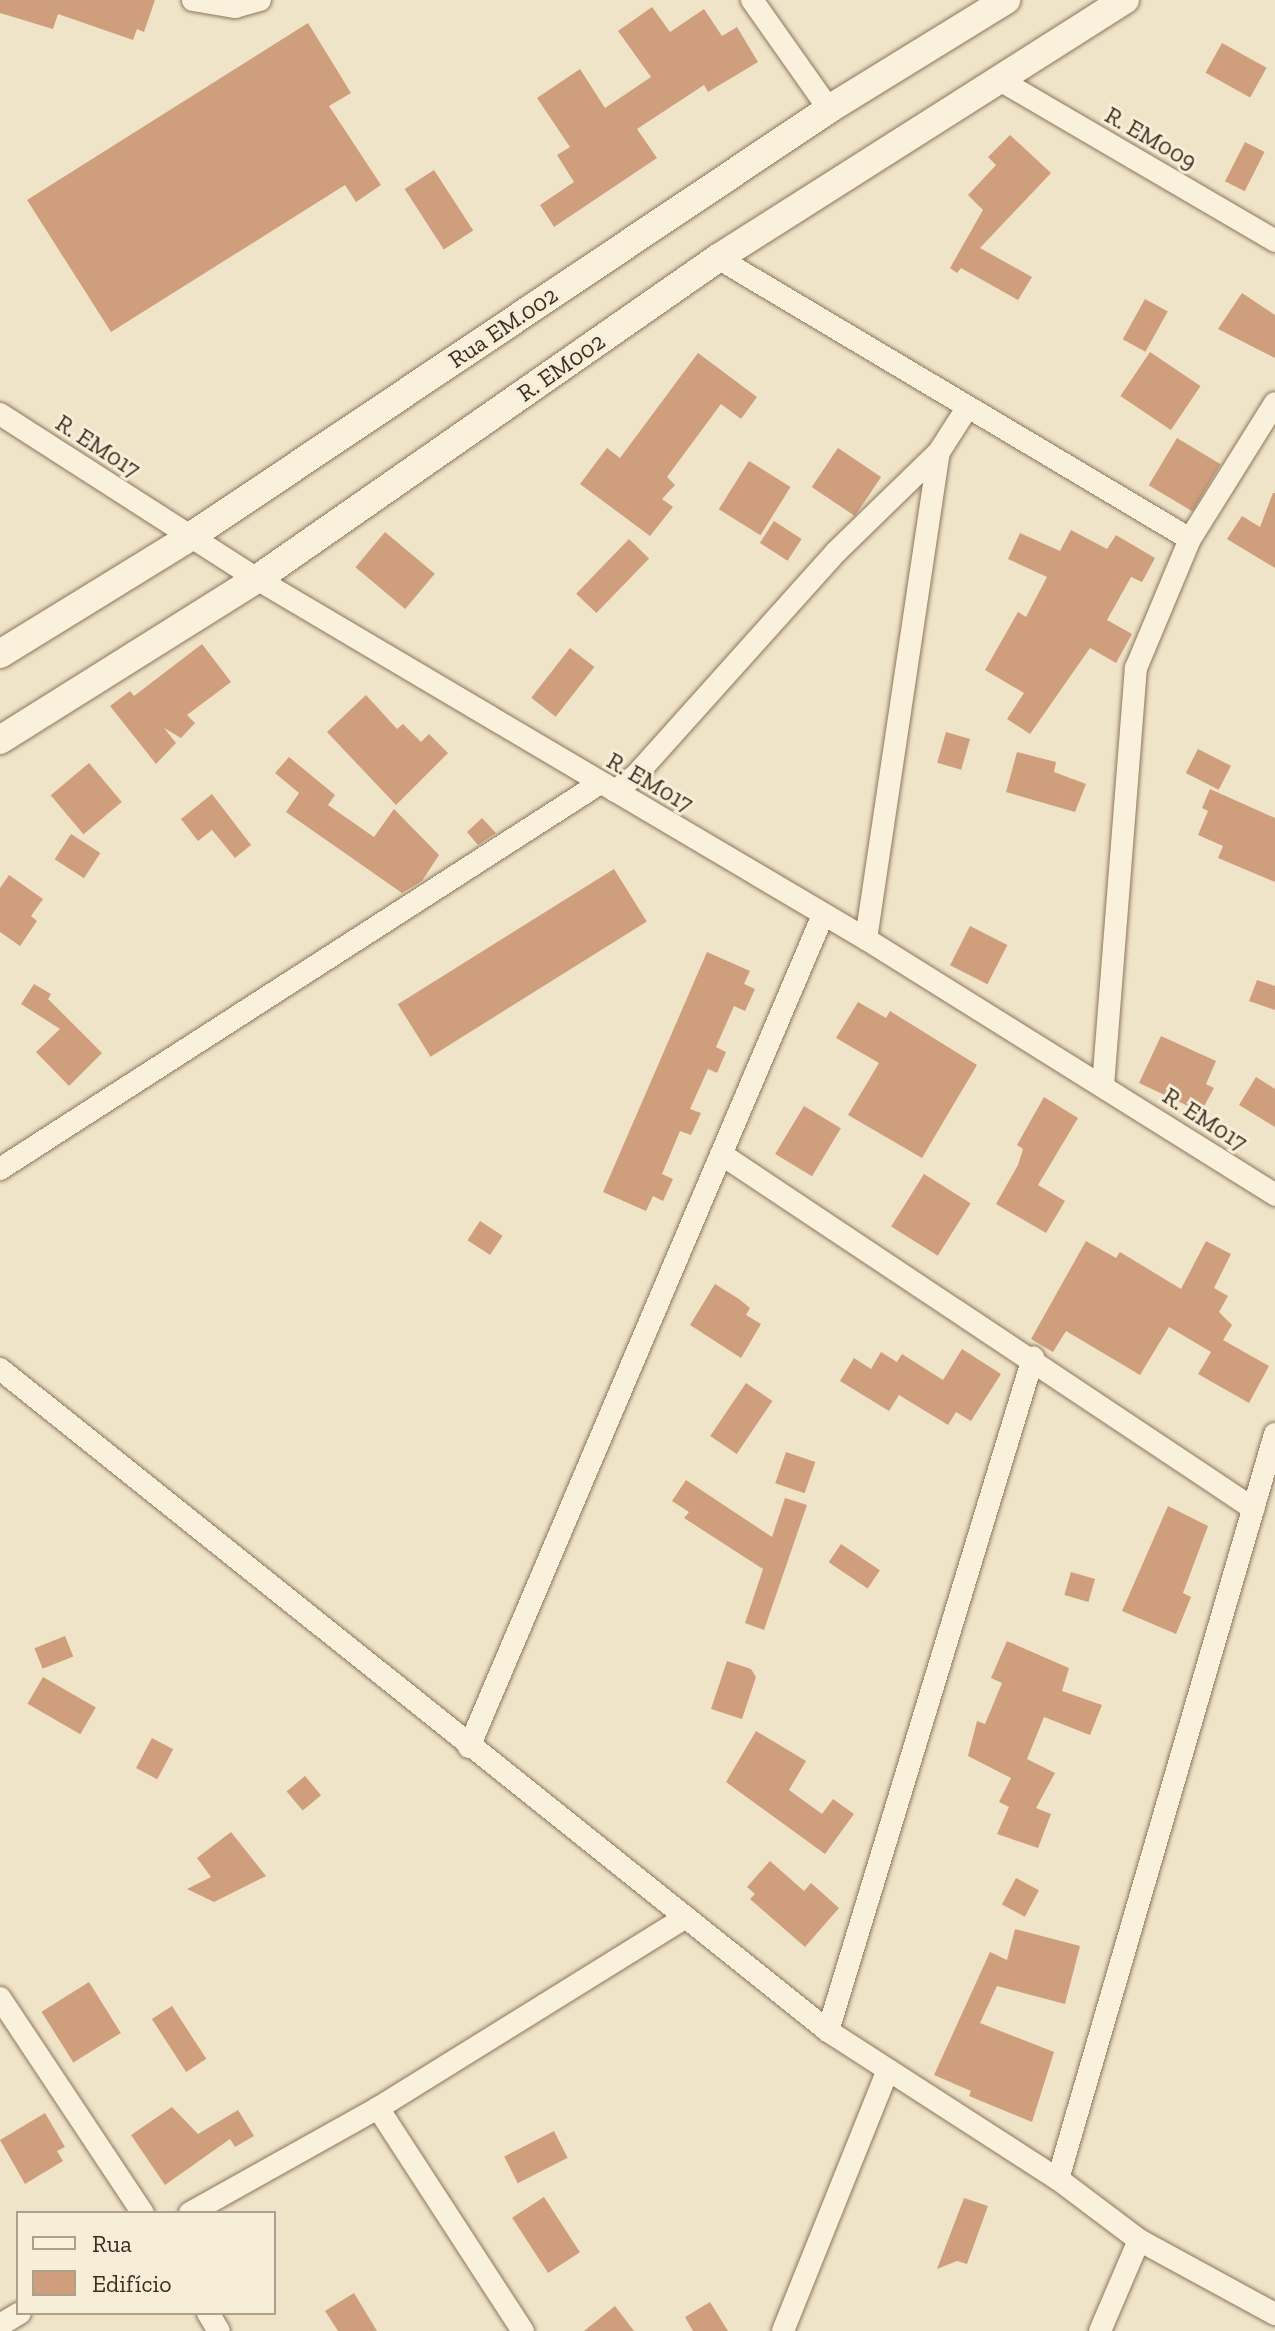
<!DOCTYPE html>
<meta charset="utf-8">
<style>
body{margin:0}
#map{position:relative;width:1275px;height:2331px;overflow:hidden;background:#f0e4c8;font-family:"Zilla Slab",serif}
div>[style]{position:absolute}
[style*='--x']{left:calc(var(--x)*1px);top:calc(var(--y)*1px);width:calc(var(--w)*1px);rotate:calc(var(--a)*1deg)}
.building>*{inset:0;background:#cf9f7d;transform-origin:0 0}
.roads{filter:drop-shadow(0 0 2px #8d765c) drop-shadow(0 0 2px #8d765c)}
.minor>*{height:22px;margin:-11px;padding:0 11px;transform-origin:11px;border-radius:11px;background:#faf1dc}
.tertiary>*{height:28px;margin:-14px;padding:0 14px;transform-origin:14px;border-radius:14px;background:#faf1dc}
span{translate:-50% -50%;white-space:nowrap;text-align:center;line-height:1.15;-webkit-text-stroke:6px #f7eed8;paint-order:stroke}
.street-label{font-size:24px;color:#3d2e20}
.legend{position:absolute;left:16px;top:2211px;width:260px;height:104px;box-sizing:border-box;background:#f7eed8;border:2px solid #ada18e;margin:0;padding:10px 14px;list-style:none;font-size:24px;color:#3d2e20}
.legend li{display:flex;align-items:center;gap:16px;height:40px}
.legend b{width:40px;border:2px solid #ada18e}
</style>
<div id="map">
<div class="building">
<div style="clip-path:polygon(0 0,155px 0,144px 32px,137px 29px,133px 40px,58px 14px,53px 29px,0 13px)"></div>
<div style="clip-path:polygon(652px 7px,670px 32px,704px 9px,722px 36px,737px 27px,758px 62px,708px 92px,704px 85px,637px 129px,657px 158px,554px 227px,540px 205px,574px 182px,557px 155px,570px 147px,537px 98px,580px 69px,605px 108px,651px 77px,618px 31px)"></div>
<div style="clip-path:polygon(308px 23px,351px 93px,329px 106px,381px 185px,356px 202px,345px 185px,111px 332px,27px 200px)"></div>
<div style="left:1222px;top:43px;width:51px;height:34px;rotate:29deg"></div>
<div style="clip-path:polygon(1010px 135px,1051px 173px,980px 248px,1032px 277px,1018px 300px,961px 268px,957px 273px,950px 268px,983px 210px,968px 195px,996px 165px,988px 157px)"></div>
<div style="left:1245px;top:142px;width:22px;height:44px;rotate:27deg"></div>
<div style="left:434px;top:170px;width:72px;height:35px;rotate:57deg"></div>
<div style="clip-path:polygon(1242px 293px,1275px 315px,1275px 358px,1218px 329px)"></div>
<div style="left:1145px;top:299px;width:26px;height:46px;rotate:29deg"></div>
<div style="left:1150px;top:352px;width:61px;height:53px;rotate:34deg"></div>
<div style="clip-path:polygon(698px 353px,757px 397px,741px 419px,721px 404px,667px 477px,675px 485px,662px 499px,673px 507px,650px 536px,580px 484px,607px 448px,620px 458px)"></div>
<div style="left:1177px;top:438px;width:51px;height:55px;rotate:31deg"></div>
<div style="left:838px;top:448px;width:52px;height:47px;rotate:34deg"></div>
<div style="left:749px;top:461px;width:49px;height:57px;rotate:32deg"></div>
<div style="clip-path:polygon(1273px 493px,1275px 493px,1275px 568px,1227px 539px,1242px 516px,1260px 527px)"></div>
<div style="left:774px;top:521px;width:33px;height:26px;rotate:33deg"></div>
<div style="clip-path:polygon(1071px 530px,1107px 549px,1116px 535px,1155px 558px,1142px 582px,1131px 577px,1107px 620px,1132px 634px,1116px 663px,1090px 648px,1030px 734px,1007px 719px,1024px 693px,985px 670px,1018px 612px,1026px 617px,1047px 577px,1008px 559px,1020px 533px,1060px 551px)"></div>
<div style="left:385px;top:532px;width:65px;height:46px;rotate:40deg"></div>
<div style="left:629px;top:539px;width:28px;height:76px;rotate:44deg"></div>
<div style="clip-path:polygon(202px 644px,231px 682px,187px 715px,195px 723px,181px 738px,164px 728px,176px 743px,156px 764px,110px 706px,130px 691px,134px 696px)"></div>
<div style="left:570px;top:648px;width:31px;height:63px;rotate:38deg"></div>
<div style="clip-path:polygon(366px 695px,397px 729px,403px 724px,421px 742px,429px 734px,448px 753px,396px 805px,327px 732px)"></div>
<div style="left:946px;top:732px;width:25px;height:32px;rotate:16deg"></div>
<div style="left:1198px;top:749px;width:37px;height:27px;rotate:27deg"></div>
<div style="clip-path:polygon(1017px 752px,1056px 762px,1054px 772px,1086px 784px,1075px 812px,1006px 792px)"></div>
<div style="clip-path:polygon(289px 757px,335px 795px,328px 805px,374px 837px,394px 809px,439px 855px,422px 881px,402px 893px,286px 812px,299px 793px,275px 773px)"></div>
<div style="left:89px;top:763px;width:51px;height:50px;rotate:50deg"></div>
<div style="clip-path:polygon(1210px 789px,1275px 818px,1275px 882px,1218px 858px,1223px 846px,1198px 835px,1208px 811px,1202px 808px)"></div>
<div style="clip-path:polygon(212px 794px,251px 845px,235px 858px,212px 830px,198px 841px,181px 819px)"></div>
<div style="clip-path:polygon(482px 818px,496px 833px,478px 845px,467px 832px)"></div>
<div style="left:71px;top:834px;width:35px;height:30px;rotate:33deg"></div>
<div style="left:614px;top:869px;width:62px;height:255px;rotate:58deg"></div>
<div style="clip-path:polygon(9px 875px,43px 899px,31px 916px,37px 921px,20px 946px,0 932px,0 888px)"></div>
<div style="left:970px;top:926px;width:42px;height:44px;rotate:27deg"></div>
<div style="clip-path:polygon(707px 952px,750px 971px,744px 984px,755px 989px,745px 1011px,734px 1006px,716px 1047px,726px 1052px,717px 1073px,708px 1069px,690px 1109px,701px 1113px,691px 1135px,680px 1131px,662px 1174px,673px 1179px,663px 1201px,653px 1196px,646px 1211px,603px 1192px)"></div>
<div style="clip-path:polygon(1257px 980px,1275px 986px,1275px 1010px,1249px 1001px)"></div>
<div style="clip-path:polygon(34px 984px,51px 994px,48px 999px,102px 1053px,69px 1086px,36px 1052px,60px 1029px,21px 1004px)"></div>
<div style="clip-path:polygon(858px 1002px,886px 1018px,890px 1011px,977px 1065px,922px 1158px,848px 1115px,879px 1063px,836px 1038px)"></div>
<div style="clip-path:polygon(1161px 1036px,1216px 1061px,1206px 1084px,1214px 1088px,1201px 1112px,1139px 1083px)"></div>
<div style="clip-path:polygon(1256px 1077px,1275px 1089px,1275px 1127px,1239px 1105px)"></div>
<div style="clip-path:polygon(1044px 1097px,1078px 1118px,1038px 1185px,1065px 1201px,1046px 1233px,996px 1204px,1018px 1165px,1023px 1149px,1017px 1145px)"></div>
<div style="left:804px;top:1106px;width:43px;height:56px;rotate:31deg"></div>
<div style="left:924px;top:1174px;width:55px;height:62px;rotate:32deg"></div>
<div style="left:480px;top:1221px;width:27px;height:23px;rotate:33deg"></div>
<div style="clip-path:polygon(1086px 1241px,1116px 1258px,1120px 1252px,1181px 1289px,1206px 1241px,1231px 1254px,1214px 1288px,1228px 1296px,1219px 1312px,1232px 1325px,1223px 1340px,1269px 1366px,1249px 1403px,1198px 1374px,1211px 1352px,1169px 1327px,1140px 1375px,1066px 1331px,1053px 1352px,1031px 1339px)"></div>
<div style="clip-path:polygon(715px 1284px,739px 1299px,750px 1308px,746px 1315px,761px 1324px,741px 1358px,690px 1325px)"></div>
<div style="clip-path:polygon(962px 1349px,1001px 1374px,971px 1421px,956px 1412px,948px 1425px,899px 1395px,889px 1411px,840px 1381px,854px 1358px,871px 1369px,881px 1352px,897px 1362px,902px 1354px,943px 1380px)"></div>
<div style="left:746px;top:1383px;width:32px;height:64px;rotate:34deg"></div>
<div style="left:786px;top:1452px;width:31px;height:33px;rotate:19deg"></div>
<div style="clip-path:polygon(686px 1480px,772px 1537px,785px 1498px,807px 1505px,764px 1630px,745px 1623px,763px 1569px,684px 1518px,689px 1512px,672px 1501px)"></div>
<div style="clip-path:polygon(1168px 1506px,1208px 1526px,1183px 1593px,1191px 1597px,1176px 1634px,1122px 1611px)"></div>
<div style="left:841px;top:1544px;width:47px;height:22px;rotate:34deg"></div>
<div style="left:1071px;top:1572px;width:25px;height:24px;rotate:16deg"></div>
<div style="left:65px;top:1636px;width:22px;height:33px;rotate:68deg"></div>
<div style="clip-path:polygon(1007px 1641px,1069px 1668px,1062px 1691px,1102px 1705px,1090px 1735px,1044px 1717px,1027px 1759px,1055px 1773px,1036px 1808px,1051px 1814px,1038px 1848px,997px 1834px,1009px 1807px,999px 1802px,1011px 1778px,968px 1756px,977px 1721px,985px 1724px,1002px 1683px,991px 1678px)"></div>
<div style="clip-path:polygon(727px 1661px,751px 1669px,756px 1677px,742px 1719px,711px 1709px)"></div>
<div style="left:43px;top:1677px;width:61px;height:31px;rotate:30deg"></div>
<div style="clip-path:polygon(756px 1731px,806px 1761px,789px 1790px,822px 1814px,833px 1799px,854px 1814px,825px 1854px,726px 1782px)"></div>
<div style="left:152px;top:1738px;width:24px;height:34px;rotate:28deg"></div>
<div style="left:305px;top:1776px;width:25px;height:24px;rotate:50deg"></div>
<div style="clip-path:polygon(231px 1832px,266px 1876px,214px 1902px,187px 1889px,211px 1877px,197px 1858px)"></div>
<div style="clip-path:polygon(770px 1861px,804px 1891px,811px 1883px,839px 1908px,805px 1947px,750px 1899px,755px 1894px,747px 1887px)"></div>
<div style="left:1016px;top:1878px;width:26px;height:30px;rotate:28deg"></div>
<div style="clip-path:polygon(1015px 1929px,1080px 1946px,1065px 2004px,997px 1986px,980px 2023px,1054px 2052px,1032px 2122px,969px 2096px,971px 2091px,934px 2075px,990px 1952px,1007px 1960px)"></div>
<div style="left:89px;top:1982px;width:60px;height:56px;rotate:58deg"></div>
<div style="left:172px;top:2006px;width:63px;height:24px;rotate:57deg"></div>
<div style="clip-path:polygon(172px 2107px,198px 2134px,238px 2110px,254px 2136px,235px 2147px,230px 2139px,165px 2185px,131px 2135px)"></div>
<div style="clip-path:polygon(45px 2113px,65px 2147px,57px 2151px,63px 2161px,25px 2184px,0 2140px)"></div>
<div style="left:554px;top:2131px;width:30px;height:56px;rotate:63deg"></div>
<div style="left:544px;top:2197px;width:66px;height:38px;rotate:57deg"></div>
<div style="clip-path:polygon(964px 2198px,988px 2206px,967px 2264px,957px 2261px,937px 2269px)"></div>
<div style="clip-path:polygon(354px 2293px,377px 2331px,338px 2331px,325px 2311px)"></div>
<div style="clip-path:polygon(710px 2302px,728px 2331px,693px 2331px,685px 2317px)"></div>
<div style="clip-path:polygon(615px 2306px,634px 2331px,584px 2331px)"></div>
</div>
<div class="roads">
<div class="minor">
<div style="--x:193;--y:0;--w:43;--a:9.5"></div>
<div style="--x:235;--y:7;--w:26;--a:-16"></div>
<div style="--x:752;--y:0;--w:133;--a:54.8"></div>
<div style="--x:1000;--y:80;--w:319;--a:30.3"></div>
<div style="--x:718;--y:258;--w:549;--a:30.77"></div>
<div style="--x:0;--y:414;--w:305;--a:32.7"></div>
<div style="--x:257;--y:579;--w:707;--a:30.59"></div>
<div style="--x:866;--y:939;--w:483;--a:32"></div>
<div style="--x:615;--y:791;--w:26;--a:-37"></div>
<div style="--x:636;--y:775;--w:300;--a:-48.1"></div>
<div style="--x:836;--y:552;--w:144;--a:-44.2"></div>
<div style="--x:866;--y:939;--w:492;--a:-81.5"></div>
<div style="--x:939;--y:452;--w:52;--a:-57.5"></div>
<div style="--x:1103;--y:1086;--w:419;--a:-85.5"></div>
<div style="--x:1136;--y:668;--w:140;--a:-67.3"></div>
<div style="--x:1190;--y:539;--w:160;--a:-58"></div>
<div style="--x:721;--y:1154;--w:640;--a:33.67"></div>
<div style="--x:0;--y:1169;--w:713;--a:-32.75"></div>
<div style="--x:0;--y:1369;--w:1060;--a:38.64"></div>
<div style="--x:828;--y:2031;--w:274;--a:32.8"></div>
<div style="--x:1058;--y:2179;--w:101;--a:37"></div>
<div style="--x:1139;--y:2240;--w:155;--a:28.6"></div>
<div style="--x:469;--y:1747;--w:904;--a:-66.95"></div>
<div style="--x:0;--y:1998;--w:258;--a:56.4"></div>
<div style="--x:828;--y:2031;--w:704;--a:-73.06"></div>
<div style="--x:378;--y:2108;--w:266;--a:57"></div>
<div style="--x:1058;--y:2179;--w:776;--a:-73.76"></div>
<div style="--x:190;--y:2213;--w:215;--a:-29.2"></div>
<div style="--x:378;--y:2108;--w:362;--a:-31.8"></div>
<div style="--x:208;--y:2313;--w:21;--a:59"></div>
<div style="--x:0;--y:2325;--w:23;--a:-31"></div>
<div style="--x:783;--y:2331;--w:279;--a:-68.1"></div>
<div style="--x:1100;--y:2331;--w:99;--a:-66.8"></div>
</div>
<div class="tertiary">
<div style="--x:0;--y:654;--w:223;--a:-31.6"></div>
<div style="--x:190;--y:537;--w:769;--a:-33.81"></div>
<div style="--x:829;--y:109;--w:208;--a:-31.6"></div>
<div style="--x:0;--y:740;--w:303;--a:-32.1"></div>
<div style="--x:257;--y:579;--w:562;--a:-34.85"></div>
<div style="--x:718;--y:258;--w:482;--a:-32.4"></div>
</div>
</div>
<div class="street-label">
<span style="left:1151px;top:138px;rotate:30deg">R. EM009</span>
<span style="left:503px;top:327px;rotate:-34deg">Rua EM.002</span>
<span style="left:561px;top:367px;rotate:-35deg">R. EM002</span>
<span style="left:98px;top:446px;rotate:33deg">R. EM017</span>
<span style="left:650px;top:782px;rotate:30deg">R. EM017</span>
<span style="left:1205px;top:1119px;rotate:33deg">R. EM017</span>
</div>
<ul class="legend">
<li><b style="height:10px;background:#faf1dc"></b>Rua</li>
<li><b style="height:22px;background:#cf9f7d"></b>Edifício</li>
</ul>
</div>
